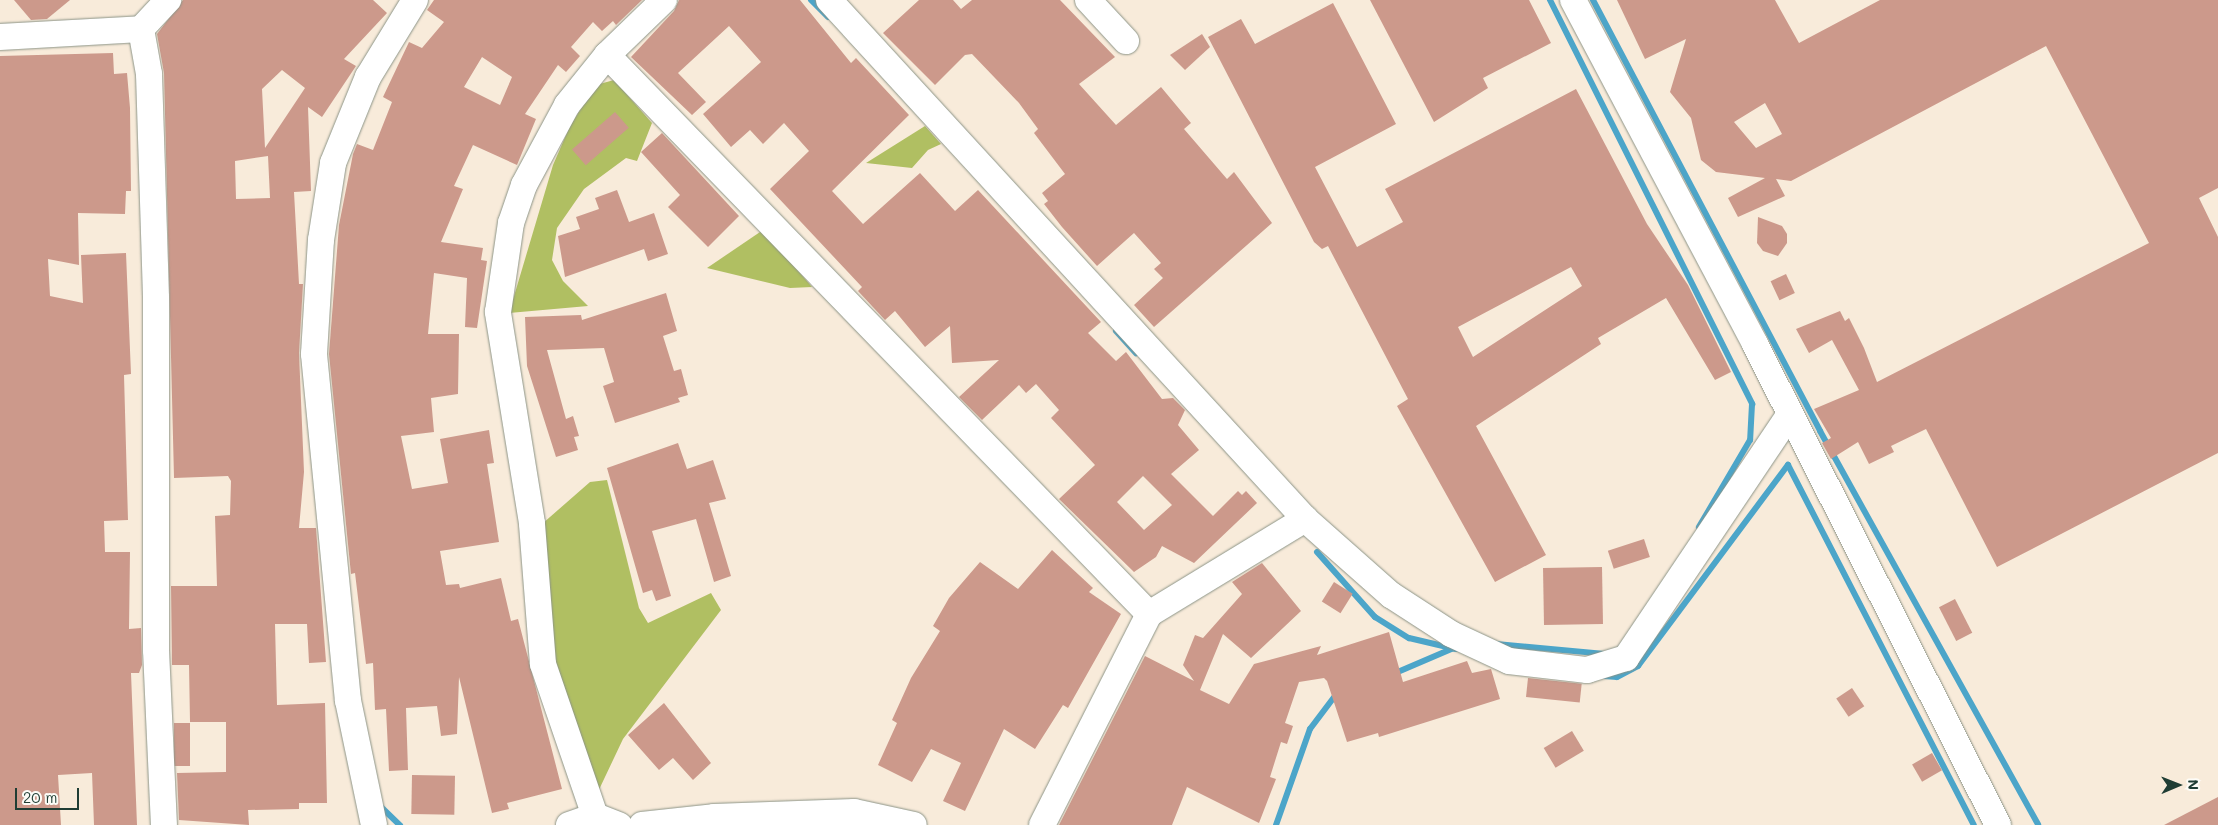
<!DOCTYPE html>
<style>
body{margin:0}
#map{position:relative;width:2218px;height:825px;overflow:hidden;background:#f8ebda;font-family:Mali,sans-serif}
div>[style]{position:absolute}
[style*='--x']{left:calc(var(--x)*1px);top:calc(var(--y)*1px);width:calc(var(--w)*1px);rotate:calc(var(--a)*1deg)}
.green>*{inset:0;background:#b0bf62}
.stream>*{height:6px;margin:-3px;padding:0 3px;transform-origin:3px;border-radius:3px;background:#4ca5c9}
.building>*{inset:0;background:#cc998b;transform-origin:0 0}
.roads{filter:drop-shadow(0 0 1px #8c9487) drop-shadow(0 0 1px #8c9487)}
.minor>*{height:26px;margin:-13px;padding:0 13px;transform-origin:13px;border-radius:13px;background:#fff}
span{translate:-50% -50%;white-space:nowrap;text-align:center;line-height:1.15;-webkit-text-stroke:4.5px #fdfcf7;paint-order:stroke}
.north{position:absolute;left:2153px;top:760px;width:50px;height:50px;-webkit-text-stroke:4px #fdfcf7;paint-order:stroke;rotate:89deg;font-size:14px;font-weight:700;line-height:20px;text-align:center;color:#1f3d34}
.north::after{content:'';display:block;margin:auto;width:18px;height:22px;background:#1f3d34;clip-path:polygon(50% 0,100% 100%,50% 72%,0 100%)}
.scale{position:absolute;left:15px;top:788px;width:64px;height:22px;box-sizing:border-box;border:2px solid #1f3d34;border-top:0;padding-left:6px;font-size:15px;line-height:18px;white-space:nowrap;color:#1f3d34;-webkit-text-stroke:4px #fdfcf7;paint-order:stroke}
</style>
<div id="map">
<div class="green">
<div style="clip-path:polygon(614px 80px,652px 123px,637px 161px,626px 158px,584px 189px,557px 228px,552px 260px,563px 281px,588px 306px,509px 313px,553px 165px,570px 126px,596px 85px)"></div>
<div style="clip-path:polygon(925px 126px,941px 144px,928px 150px,912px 168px,866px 163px)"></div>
<div style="clip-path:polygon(763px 230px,812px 287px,790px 288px,707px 268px)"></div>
<div style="clip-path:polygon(607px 480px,639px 608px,648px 623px,711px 593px,721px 610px,623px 739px,596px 796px,557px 687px,542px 524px,590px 482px)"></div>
</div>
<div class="stream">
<div style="--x:811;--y:0;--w:24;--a:45"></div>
<div style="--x:1550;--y:0;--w:452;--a:63.4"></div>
<div style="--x:1752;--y:404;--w:36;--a:93"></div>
<div style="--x:1750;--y:440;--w:101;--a:120.4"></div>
<div style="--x:1593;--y:0;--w:487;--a:62.2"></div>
<div style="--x:1820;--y:431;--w:450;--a:61"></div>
<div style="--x:1116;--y:331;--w:30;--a:48"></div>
<div style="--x:1317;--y:552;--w:87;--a:48.3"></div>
<div style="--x:1375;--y:617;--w:40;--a:32"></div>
<div style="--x:1409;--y:638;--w:48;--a:13.2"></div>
<div style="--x:1496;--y:644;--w:109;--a:5.2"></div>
<div style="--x:1393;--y:674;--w:66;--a:-23.1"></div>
<div style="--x:1604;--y:676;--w:13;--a:4"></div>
<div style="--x:1617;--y:677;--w:24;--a:-28"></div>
<div style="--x:1638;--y:666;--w:251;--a:-53.3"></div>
<div style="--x:1788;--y:465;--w:405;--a:62.7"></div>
<div style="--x:380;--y:806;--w:28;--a:44"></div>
<div style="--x:1276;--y:825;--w:102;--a:-70.5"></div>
<div style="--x:1310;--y:729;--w:46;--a:-52.9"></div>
</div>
<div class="building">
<div style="clip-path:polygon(14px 0,70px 0,47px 19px,31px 20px)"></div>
<div style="clip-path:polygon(evenodd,183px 0,373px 0,387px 13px,344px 59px,356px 66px,322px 117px,308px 107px,311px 191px,294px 192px,299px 284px,303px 284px,299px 353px,304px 472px,299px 528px,316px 528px,326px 662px,309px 663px,307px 624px,275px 624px,277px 705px,325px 703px,327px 803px,299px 803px,299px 809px,248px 810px,249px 825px,179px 820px,177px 773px,226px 772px,226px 722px,190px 722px,189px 665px,172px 665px,171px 586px,217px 586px,215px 516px,230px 515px,231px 481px,228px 476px,174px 478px,164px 73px,157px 34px,183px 0,282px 70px,305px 88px,265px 148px,262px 89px,282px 70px,183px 0,268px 156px,270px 198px,236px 199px,235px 161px,268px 156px)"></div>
<div style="clip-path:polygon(evenodd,434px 0,642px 0,616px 25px,613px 21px,602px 31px,593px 22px,571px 47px,580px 56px,566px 72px,558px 65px,525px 114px,536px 119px,517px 165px,473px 145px,454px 186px,463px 189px,441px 242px,483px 248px,481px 260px,487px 261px,477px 328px,465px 327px,467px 278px,434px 273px,428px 334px,459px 334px,458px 394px,431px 398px,434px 432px,401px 436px,412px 489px,448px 483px,440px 439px,489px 430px,494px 463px,487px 464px,499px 542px,440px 551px,446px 585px,459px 584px,460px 588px,501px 578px,511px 621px,518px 619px,562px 789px,507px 803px,509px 809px,492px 813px,459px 677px,457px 734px,441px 736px,437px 706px,406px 708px,408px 770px,389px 771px,386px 709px,375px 710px,373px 663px,366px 664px,355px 573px,351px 574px,329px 354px,339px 225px,353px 154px,357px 144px,373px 150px,392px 102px,383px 97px,409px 42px,422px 48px,444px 22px,427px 10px,434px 0,482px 57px,512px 77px,500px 105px,464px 87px,482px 57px)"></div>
<div style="clip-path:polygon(evenodd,679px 0,800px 0,851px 63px,856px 58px,909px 115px,832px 191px,863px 224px,920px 173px,955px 211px,978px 190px,1101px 322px,1088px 333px,1116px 361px,1126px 352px,1162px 399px,1173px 398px,1185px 410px,1178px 425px,1199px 450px,1171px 474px,1213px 516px,1238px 491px,1242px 495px,1246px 491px,1257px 503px,1194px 563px,1162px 546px,1156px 557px,1134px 572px,1059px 499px,1095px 465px,1051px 418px,1059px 410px,1036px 384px,1026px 393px,1019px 385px,982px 420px,959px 397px,999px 360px,952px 363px,950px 326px,925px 347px,895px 311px,885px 320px,858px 291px,862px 287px,770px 189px,809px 151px,784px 123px,763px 144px,750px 130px,731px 147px,703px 114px,761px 62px,729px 26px,678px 73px,706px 102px,692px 115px,631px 57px,674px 11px,679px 0,1143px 476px,1172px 505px,1144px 530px,1117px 502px,1143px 476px)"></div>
<div style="clip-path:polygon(919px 0,953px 0,961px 9px,972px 0,1060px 0,1115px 57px,1079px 84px,1116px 125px,1161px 87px,1191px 123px,1184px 129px,1227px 179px,1234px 172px,1272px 223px,1154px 327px,1134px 305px,1163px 278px,1154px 269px,1161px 263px,1134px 233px,1097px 266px,1062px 227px,1044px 204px,1048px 201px,1042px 193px,1065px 174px,1034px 133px,1038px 129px,1019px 103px,972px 54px,965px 55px,935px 85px,883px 33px)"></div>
<div style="clip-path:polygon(1370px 0,1529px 0,1551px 43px,1483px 78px,1488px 88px,1434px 122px)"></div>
<div style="clip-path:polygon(evenodd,1617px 0,1775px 0,1799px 43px,1880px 0,2218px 0,2218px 188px,2199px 198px,2218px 237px,2218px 453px,1997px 567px,1926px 429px,1891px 446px,1894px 452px,1869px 464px,1858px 442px,1831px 459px,1822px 443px,1831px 438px,1814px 409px,1859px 390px,1832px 340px,1809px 353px,1796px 329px,1840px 311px,1845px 321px,1849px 318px,1864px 348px,1877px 382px,2149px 243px,2046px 46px,1791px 181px,1776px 179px,1785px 196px,1738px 217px,1728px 198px,1765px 178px,1716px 172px,1701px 160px,1691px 118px,1670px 92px,1686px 39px,1645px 59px,1617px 0,1765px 103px,1782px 134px,1756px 148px,1734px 122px,1765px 103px)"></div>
<div style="clip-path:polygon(evenodd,1333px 3px,1396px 124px,1315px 167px,1357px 247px,1403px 222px,1385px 189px,1576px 89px,1647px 224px,1688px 285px,1731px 372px,1715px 380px,1666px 298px,1598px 338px,1601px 344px,1476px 426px,1546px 555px,1495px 582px,1397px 406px,1408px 399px,1328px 246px,1322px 249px,1314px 242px,1208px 37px,1241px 19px,1255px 44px,1333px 3px,1571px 267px,1582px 286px,1473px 357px,1458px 327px,1571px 267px)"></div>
<div style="clip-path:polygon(1202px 34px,1210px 47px,1185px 70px,1170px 55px)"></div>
<div style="clip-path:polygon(113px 53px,114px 74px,127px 73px,130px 108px,131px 191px,126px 191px,125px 214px,78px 213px,79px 265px,48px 259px,50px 296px,83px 303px,81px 255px,126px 253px,131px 374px,124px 375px,128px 520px,104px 521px,105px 552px,130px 552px,129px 629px,141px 628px,142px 665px,139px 673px,131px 673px,137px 825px,94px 825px,92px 773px,58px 775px,61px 825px,0 825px,0 56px)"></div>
<div style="left:615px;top:112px;width:21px;height:57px;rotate:49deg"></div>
<div style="clip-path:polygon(662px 133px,739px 216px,708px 247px,668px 207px,680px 195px,641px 152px)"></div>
<div style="clip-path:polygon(617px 190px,629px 222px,654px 213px,668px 254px,648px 261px,644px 249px,565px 277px,558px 236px,580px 229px,576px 217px,599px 209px,595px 198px)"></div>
<div style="clip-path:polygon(1758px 217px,1782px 226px,1787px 234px,1787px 243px,1778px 256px,1763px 251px,1757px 243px)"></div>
<div style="left:1786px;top:274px;width:21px;height:17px;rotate:65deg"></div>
<div style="clip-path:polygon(666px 293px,677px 331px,663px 336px,674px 371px,681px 369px,688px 395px,678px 398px,680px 402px,615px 423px,603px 386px,614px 382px,604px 348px,547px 350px,566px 419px,573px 416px,579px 436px,574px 437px,578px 450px,556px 457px,527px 366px,525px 317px,581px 315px,582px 320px)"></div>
<div style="clip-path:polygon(678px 443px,687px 469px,713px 460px,726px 499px,709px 503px,731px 576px,714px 582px,696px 519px,652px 531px,671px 596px,656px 601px,652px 590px,643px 593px,607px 468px)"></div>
<div style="left:1644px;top:539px;width:19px;height:38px;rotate:72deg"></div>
<div style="clip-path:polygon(1052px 550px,1093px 588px,1089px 592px,1121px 614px,1068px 708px,1063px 705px,1035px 749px,1004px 729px,965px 811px,943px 801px,961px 763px,931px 749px,912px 782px,878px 765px,897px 723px,892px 720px,911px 678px,940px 631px,933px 626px,949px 598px,980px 562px,1018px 589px)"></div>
<div style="clip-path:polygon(1262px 563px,1301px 611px,1251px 658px,1223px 634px,1200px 690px,1229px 704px,1254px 664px,1321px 646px,1317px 655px,1389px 632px,1403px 682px,1467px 661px,1472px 673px,1491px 669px,1500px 699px,1379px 737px,1378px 733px,1347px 742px,1327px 681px,1324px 678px,1299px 682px,1285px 723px,1293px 726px,1287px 744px,1281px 742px,1270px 777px,1276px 779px,1259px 823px,1187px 787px,1172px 825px,1059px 825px,1145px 656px,1194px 681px,1183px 665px,1195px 635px,1203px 638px,1242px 594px,1232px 582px)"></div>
<div style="left:1602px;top:567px;width:57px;height:59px;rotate:89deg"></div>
<div style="left:1334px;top:582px;width:22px;height:23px;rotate:32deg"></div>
<div style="left:1955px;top:599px;width:38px;height:18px;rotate:63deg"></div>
<div style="left:1528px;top:678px;width:54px;height:19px;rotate:6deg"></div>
<div style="left:1852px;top:688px;width:22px;height:19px;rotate:56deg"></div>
<div style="clip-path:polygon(664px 703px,711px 763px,693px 780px,673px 758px,659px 770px,628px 735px)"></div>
<div style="left:174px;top:723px;width:16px;height:43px"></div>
<div style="left:1572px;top:731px;width:23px;height:33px;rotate:59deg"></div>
<div style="left:1932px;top:753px;width:20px;height:23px;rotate:60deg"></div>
<div style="left:412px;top:775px;width:43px;height:39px;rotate:1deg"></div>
<div style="clip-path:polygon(2218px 797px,2218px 825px,2164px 825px)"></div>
</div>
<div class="roads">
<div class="minor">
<div style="--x:829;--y:0;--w:704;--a:47.47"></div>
<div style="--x:1305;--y:519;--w:115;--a:41.5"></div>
<div style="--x:1391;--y:595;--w:72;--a:33"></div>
<div style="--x:1451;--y:634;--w:64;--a:25"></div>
<div style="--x:1509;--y:661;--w:79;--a:6.6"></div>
<div style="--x:1587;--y:670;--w:41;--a:-17.1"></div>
<div style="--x:1626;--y:658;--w:290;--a:-56.1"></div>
<div style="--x:1088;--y:0;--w:56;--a:47.2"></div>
<div style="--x:1573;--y:0;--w:389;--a:62.1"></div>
<div style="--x:1755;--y:344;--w:539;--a:63.2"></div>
<div style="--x:141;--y:29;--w:46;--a:79.9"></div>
<div style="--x:149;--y:74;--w:224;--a:88.2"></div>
<div style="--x:156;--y:298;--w:352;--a:90"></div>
<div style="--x:156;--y:650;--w:175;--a:87.4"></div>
<div style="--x:0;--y:37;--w:141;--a:-3.2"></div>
<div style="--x:141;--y:29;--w:40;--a:-47"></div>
<div style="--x:607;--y:55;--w:779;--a:45.88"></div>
<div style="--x:595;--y:816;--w:161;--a:-108.9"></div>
<div style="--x:543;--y:664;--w:141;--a:-94.5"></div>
<div style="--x:532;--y:523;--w:214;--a:-99.2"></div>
<div style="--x:498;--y:312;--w:90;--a:-81.7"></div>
<div style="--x:511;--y:223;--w:40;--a:-71.1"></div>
<div style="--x:524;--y:185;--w:91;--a:-61.7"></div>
<div style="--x:567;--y:105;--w:64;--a:-51.3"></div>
<div style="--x:607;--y:55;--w:79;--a:-44"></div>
<div style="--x:374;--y:825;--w:127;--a:-101.8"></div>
<div style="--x:348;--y:701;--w:349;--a:-95.6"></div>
<div style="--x:314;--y:354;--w:114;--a:-86.5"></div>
<div style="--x:321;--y:240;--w:78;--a:-81.1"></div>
<div style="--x:333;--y:163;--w:93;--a:-67.9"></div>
<div style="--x:368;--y:77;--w:90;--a:-58.6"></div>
<div style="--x:569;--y:825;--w:28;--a:-19"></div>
<div style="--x:595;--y:816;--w:26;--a:21"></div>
<div style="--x:642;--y:825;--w:72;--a:-6.3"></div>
<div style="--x:714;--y:817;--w:140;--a:-2"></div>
<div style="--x:854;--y:812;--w:61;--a:12.2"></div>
<div style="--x:1042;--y:825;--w:237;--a:-63.1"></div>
<div style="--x:1149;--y:614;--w:183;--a:-31.3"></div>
</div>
</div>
<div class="north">N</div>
<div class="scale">20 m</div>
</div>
